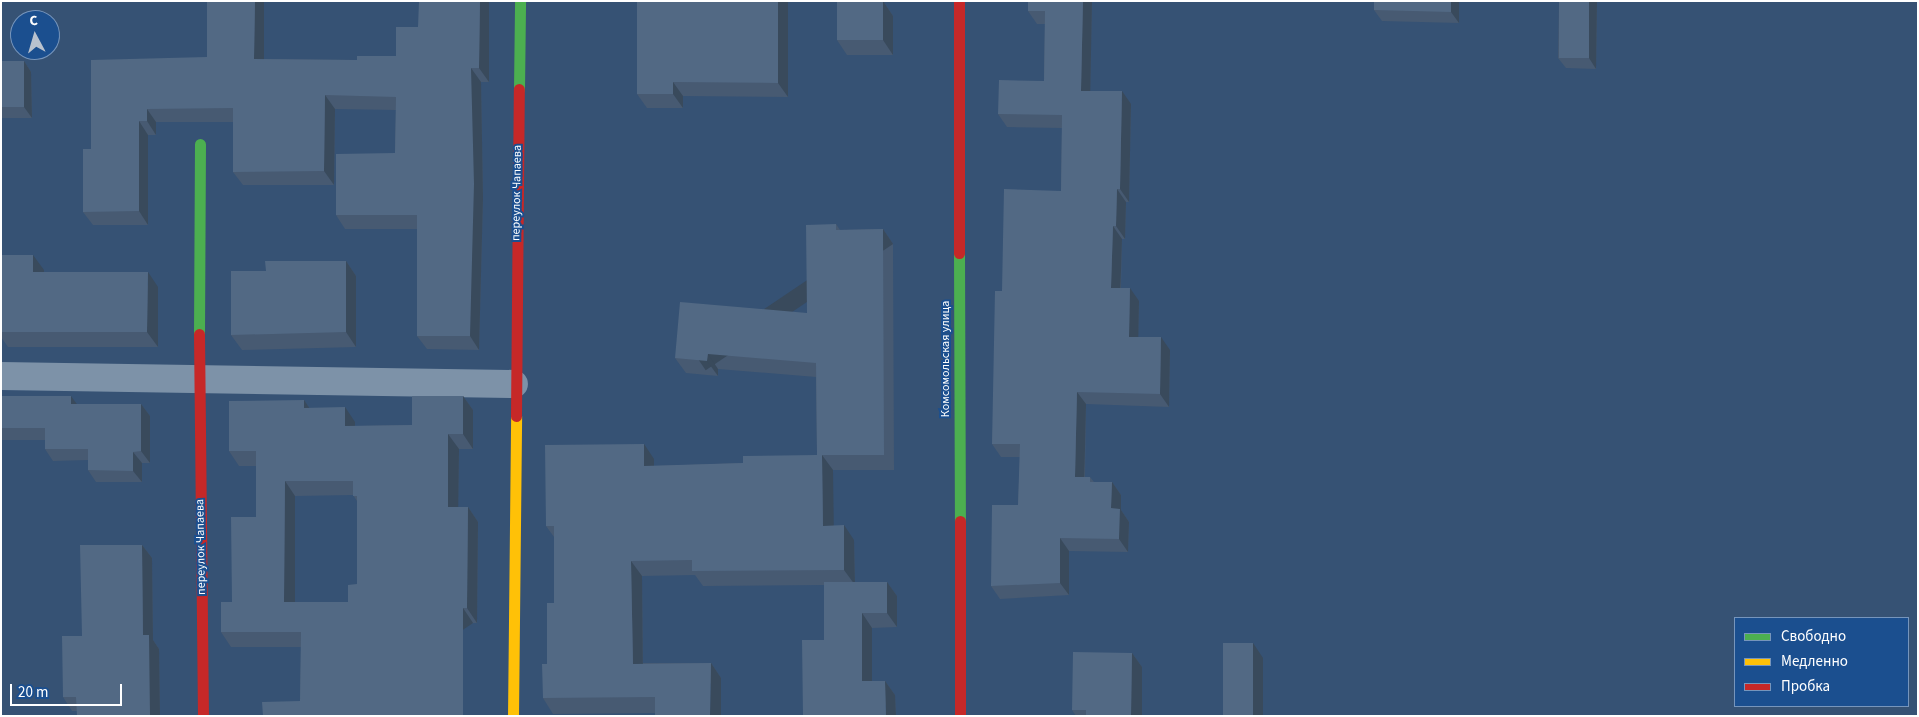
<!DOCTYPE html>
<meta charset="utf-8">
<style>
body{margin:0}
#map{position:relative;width:1919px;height:717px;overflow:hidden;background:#365274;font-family:"Source Sans 3",sans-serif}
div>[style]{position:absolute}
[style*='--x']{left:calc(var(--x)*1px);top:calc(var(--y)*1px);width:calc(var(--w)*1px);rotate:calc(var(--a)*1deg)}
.street>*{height:28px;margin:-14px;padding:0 14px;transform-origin:14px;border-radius:14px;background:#7d92a8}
.fast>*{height:11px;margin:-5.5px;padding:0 5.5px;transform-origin:5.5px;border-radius:5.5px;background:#4caf50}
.slow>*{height:11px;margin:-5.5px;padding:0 5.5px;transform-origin:5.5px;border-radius:5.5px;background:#ffc107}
.jam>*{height:11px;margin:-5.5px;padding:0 5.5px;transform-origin:5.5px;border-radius:5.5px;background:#c62828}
.wall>*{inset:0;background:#475a72}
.shaded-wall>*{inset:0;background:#394a5c;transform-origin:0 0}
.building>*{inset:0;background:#526984;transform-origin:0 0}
span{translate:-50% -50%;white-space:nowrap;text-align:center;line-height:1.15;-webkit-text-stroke:4px #1b4f8f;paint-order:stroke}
.street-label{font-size:12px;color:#fff}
.frame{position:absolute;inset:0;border:2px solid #fff;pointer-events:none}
.legend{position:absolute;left:1734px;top:617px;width:175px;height:90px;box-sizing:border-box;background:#1b4f8f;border:1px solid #7695bc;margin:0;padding:6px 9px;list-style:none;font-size:15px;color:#fff}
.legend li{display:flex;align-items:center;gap:10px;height:25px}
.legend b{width:25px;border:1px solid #7695bc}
.north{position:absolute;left:10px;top:10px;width:50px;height:50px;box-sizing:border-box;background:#1b4f8f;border:1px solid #7695bc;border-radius:50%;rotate:354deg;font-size:14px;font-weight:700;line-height:20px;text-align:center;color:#fff}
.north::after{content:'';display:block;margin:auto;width:18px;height:22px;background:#b9c2ce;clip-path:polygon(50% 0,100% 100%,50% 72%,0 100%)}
.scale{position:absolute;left:10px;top:684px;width:112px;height:22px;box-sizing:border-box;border:2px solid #fff;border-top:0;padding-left:6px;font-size:15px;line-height:18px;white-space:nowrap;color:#fff;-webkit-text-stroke:4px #1b4f8f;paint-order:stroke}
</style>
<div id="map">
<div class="street">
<div style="--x:1;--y:376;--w:513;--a:0.89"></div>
</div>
<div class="fast">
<div style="--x:519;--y:89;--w:88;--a:-89.3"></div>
<div style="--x:959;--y:253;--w:268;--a:89.8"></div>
<div style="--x:199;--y:334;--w:190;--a:-89.7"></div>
</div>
<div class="slow">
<div style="--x:513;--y:716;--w:300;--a:-89.4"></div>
</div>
<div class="jam">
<div style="--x:959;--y:1;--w:252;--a:90"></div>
<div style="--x:199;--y:334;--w:382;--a:89.4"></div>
<div style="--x:516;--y:416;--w:327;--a:-89.5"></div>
<div style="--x:960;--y:521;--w:195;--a:90"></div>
</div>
<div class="wall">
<div style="clip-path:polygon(207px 1px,264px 1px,264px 59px,357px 60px,396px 56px,418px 27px,489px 1px,489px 82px,481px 82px,483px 198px,479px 350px,427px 349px,417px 336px,417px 229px,345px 229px,336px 215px,395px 153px,396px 110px,335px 109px,334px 185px,243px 185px,233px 172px,233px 122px,156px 122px,156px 135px,148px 135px,148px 225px,93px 225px,83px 212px,91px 149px,207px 57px)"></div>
<div style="clip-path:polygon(637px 1px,788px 1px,788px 97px,683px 96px,683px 108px,647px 108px,637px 94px)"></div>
<div style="clip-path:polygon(883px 1px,893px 16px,893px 55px,847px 55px,837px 40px)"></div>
<div style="clip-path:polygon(1092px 1px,1090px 91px,1131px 104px,1129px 202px,1126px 202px,1125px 239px,1122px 239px,1121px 288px,1139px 301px,1138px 337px,1170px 350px,1169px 407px,1086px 404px,1085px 477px,1090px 477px,1094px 482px,1112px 482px,1121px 495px,1121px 510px,1129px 522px,1128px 552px,1069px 551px,1069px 595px,1000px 599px,991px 586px,1018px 505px,1020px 457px,1001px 457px,992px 444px,1002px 291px,1061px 191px,1062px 128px,1007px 127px,998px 114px,1044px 81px,1045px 24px,1037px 24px,1028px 11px)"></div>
<div style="clip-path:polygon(1459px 1px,1459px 23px,1382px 21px,1374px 10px)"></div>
<div style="clip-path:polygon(1559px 1px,1597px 1px,1596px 69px,1566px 68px,1558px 58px)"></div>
<div style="clip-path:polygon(24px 61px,31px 72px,32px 118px,1px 118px,1px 62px)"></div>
<div style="clip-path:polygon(836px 224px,840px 230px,883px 229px,893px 244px,894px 470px,833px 470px,833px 525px,854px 540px,855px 582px,887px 582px,897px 596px,897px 627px,872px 628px,872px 681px,885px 681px,895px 695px,896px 716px,824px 640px,824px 585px,703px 586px,695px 575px,642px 576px,643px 663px,711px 663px,721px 678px,655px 713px,553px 714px,543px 698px,547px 664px,554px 603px,554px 537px,546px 526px,654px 459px,654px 466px,743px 463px,817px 455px,816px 377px,718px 369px,718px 376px,686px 373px,675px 358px,807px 313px)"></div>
<div style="clip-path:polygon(1px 255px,44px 270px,44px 272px,158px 287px,158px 347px,8px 347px,1px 337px)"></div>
<div style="clip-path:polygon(346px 261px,356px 276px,356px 347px,242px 350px,231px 335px,266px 271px)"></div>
<div style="clip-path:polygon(1px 396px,77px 404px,141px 404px,150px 416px,150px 463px,142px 463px,142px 482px,96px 482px,88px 470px,88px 460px,53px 461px,45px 449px,45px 440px,1px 440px)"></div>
<div style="clip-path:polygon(evenodd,463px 396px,473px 410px,473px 449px,459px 449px,458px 507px,468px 507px,478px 522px,477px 623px,473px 623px,300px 701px,301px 647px,231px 647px,221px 632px,232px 602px,256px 517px,256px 466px,239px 466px,229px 451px,304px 400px,309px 408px,355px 422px,355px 426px,412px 425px,463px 396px,353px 495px,357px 501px,357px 584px,348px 602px,295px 602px,295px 496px,353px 495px)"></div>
<div style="clip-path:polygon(142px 545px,152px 558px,153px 640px,159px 649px,160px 716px,77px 716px,77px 711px,72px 711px,63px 697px)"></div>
<div style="clip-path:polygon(1132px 653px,1142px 667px,1142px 716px,1076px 716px,1072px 710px)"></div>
</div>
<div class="shaded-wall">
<div style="clip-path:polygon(255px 1px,264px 1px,264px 73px,254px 59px)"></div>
<div style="clip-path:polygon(480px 1px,489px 1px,489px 82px,479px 68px)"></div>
<div style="clip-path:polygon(778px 1px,788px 1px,788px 97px,778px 83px)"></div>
<div style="clip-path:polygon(883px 1px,893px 16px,893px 55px,883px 40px)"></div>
<div style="clip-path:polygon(1083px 1px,1092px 1px,1090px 104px,1081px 91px)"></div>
<div style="clip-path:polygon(1451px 1px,1459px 1px,1459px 23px,1451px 12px)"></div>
<div style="clip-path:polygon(1589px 1px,1597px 1px,1596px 69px,1589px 58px)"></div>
<div style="clip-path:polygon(24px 61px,31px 72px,32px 118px,24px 107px)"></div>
<div style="clip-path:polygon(471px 68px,481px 82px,483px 198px,479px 350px,470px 336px)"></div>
<div style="clip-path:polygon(673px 82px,683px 96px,683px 108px,673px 94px)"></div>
<div style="clip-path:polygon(1122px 91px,1131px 104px,1129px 202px,1120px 189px)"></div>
<div style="clip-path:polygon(325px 95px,335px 109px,334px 185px,324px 171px)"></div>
<div style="clip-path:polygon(147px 109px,156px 122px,156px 135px,147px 121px)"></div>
<div style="clip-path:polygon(139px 121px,148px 135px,148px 225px,139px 211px)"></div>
<div style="clip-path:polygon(1117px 189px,1126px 202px,1125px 239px,1116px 226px)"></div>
<div style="clip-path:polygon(1113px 226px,1122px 239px,1120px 301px,1111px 288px)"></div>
<div style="left:883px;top:229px;width:18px;height:226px;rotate:56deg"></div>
<div style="clip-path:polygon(33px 255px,44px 270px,44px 287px,33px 272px)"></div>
<div style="clip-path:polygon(346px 261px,356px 276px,356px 347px,346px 332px)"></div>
<div style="clip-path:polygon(148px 272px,158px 287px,158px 347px,147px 332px)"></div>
<div style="clip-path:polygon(1130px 288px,1139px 301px,1138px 350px,1129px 337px)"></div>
<div style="clip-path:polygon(1161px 337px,1170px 350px,1169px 407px,1160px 394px)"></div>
<div style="clip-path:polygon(708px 354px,718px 369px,718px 376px,707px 361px)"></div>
<div style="clip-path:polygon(1077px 392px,1086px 404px,1084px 490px,1075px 477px)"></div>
<div style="clip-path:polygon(71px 396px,79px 407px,71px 404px)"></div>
<div style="clip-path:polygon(463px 396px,473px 410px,473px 449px,463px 434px)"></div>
<div style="clip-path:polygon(304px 400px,314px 415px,304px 408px)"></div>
<div style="clip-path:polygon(141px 404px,150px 416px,150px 463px,141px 451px)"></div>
<div style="clip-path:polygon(345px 407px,355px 422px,355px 441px,345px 426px)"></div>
<div style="clip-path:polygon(448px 434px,459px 449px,458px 522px,448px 507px)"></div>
<div style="clip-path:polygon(644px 444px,654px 459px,654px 481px,644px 466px)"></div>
<div style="clip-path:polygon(133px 452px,142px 463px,142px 482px,133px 471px)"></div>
<div style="clip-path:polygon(822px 455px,833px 470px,834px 541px,823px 526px)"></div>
<div style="clip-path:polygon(285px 481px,295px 496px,295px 616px,284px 602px)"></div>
<div style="clip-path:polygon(1112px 482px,1121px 495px,1121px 510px,1129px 522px,1128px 552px,1119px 539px,1111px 508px)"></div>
<div style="clip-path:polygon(468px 507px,478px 522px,477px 623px,467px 608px)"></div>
<div style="clip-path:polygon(844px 525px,854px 540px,855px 585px,844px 570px)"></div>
<div style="clip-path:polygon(1060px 538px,1069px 551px,1069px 595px,1060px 583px)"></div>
<div style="clip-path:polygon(142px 545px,152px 558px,153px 640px,159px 649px,160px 716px,150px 716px,143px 635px)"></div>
<div style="clip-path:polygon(631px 561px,642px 576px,643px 679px,633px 664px)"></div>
<div style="clip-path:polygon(887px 582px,897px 596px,897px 627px,887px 613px)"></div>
<div style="left:463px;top:608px;width:18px;height:108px;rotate:56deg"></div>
<div style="clip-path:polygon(862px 613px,872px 628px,872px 695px,862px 681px)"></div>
<div style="clip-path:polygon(1253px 643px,1263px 658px,1263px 716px,1252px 716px)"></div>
<div style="clip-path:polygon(1132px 653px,1142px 667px,1142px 716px,1131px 716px)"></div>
<div style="clip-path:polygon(711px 663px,721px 678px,721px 716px,710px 716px)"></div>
<div style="clip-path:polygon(885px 681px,895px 695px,896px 716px,886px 716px)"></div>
</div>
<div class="building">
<div style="clip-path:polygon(207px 1px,255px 1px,254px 59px,357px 60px,357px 56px,396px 56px,396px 27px,418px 27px,419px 1px,480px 1px,479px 68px,471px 68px,474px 184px,470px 336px,417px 336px,417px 215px,336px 215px,336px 154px,395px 153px,396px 97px,325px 95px,324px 171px,233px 172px,233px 108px,147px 109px,147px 121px,139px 121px,139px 211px,83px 212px,83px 149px,91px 149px,91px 60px,207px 57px)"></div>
<div style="clip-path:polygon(637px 1px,778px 1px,778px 83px,673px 82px,673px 94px,637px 94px)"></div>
<div style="left:837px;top:1px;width:46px;height:39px"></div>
<div style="clip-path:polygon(1028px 1px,1083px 1px,1081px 91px,1122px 91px,1120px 189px,1117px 189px,1116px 226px,1113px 226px,1111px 288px,1130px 288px,1129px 337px,1161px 337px,1160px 394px,1077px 392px,1075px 477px,1090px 477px,1090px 482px,1112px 482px,1111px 508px,1120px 509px,1119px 539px,1060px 538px,1060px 583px,991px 586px,992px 505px,1018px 505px,1020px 444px,992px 444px,995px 291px,1002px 291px,1004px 189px,1061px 191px,1062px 115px,998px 114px,999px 80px,1044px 81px,1045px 11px,1028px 11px)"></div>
<div style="clip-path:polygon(1374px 1px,1451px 1px,1451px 12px,1374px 10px)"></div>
<div style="left:1559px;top:1px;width:30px;height:57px"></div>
<div style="left:24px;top:61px;width:46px;height:23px;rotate:90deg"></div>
<div style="clip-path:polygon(836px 224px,836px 230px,883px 229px,884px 455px,822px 455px,823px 526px,844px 525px,844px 570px,692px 571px,692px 560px,631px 561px,633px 664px,711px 663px,710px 716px,655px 716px,655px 697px,543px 698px,542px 664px,547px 664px,547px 603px,554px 603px,554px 526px,546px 526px,545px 445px,644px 444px,644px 466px,743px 463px,743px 456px,817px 455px,816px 363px,708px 354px,707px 361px,675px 358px,680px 302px,807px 313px,806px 225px)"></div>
<div style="clip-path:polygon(1px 255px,33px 255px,33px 272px,148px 272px,147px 332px,1px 332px)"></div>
<div style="clip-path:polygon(265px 261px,346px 261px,346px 332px,231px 335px,231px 271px,266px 271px)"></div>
<div style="clip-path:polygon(1px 396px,71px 396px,71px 404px,141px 404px,141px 451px,133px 452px,133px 471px,88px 470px,88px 449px,45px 449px,45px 428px,1px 428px)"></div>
<div style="clip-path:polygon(evenodd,412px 396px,463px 396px,463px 434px,448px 434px,448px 507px,468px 507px,467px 608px,463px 608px,463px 716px,263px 716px,262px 702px,300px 701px,301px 632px,221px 632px,221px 602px,232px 602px,231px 517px,256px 517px,256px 451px,229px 451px,229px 401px,304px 400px,304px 408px,345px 407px,345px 426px,412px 425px,412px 396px,285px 481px,353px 481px,353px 496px,357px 496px,357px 584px,348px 585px,348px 602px,284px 602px,285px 481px)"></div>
<div style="clip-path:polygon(80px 545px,142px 545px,143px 635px,149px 635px,150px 716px,77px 716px,76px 697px,63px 697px,62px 636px,82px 636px)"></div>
<div style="clip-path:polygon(824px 582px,887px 582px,887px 613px,862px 613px,862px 681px,885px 681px,886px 716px,803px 716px,802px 640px,824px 640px)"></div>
<div style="left:1223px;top:643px;width:30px;height:73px"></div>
<div style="clip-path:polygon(1073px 652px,1132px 653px,1131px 716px,1086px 716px,1086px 710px,1072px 710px)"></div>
</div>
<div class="street-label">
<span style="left:517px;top:193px;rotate:-89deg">переулок Чапаева</span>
<span style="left:946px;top:359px;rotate:-90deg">Комсомольская улица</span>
<span style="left:201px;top:547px;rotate:-91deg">переулок Чапаева</span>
</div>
<div class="frame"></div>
<ul class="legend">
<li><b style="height:6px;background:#4caf50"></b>Свободно</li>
<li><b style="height:6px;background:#ffc107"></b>Медленно</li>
<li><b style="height:6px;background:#c62828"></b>Пробка</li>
</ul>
<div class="north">С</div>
<div class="scale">20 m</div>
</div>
